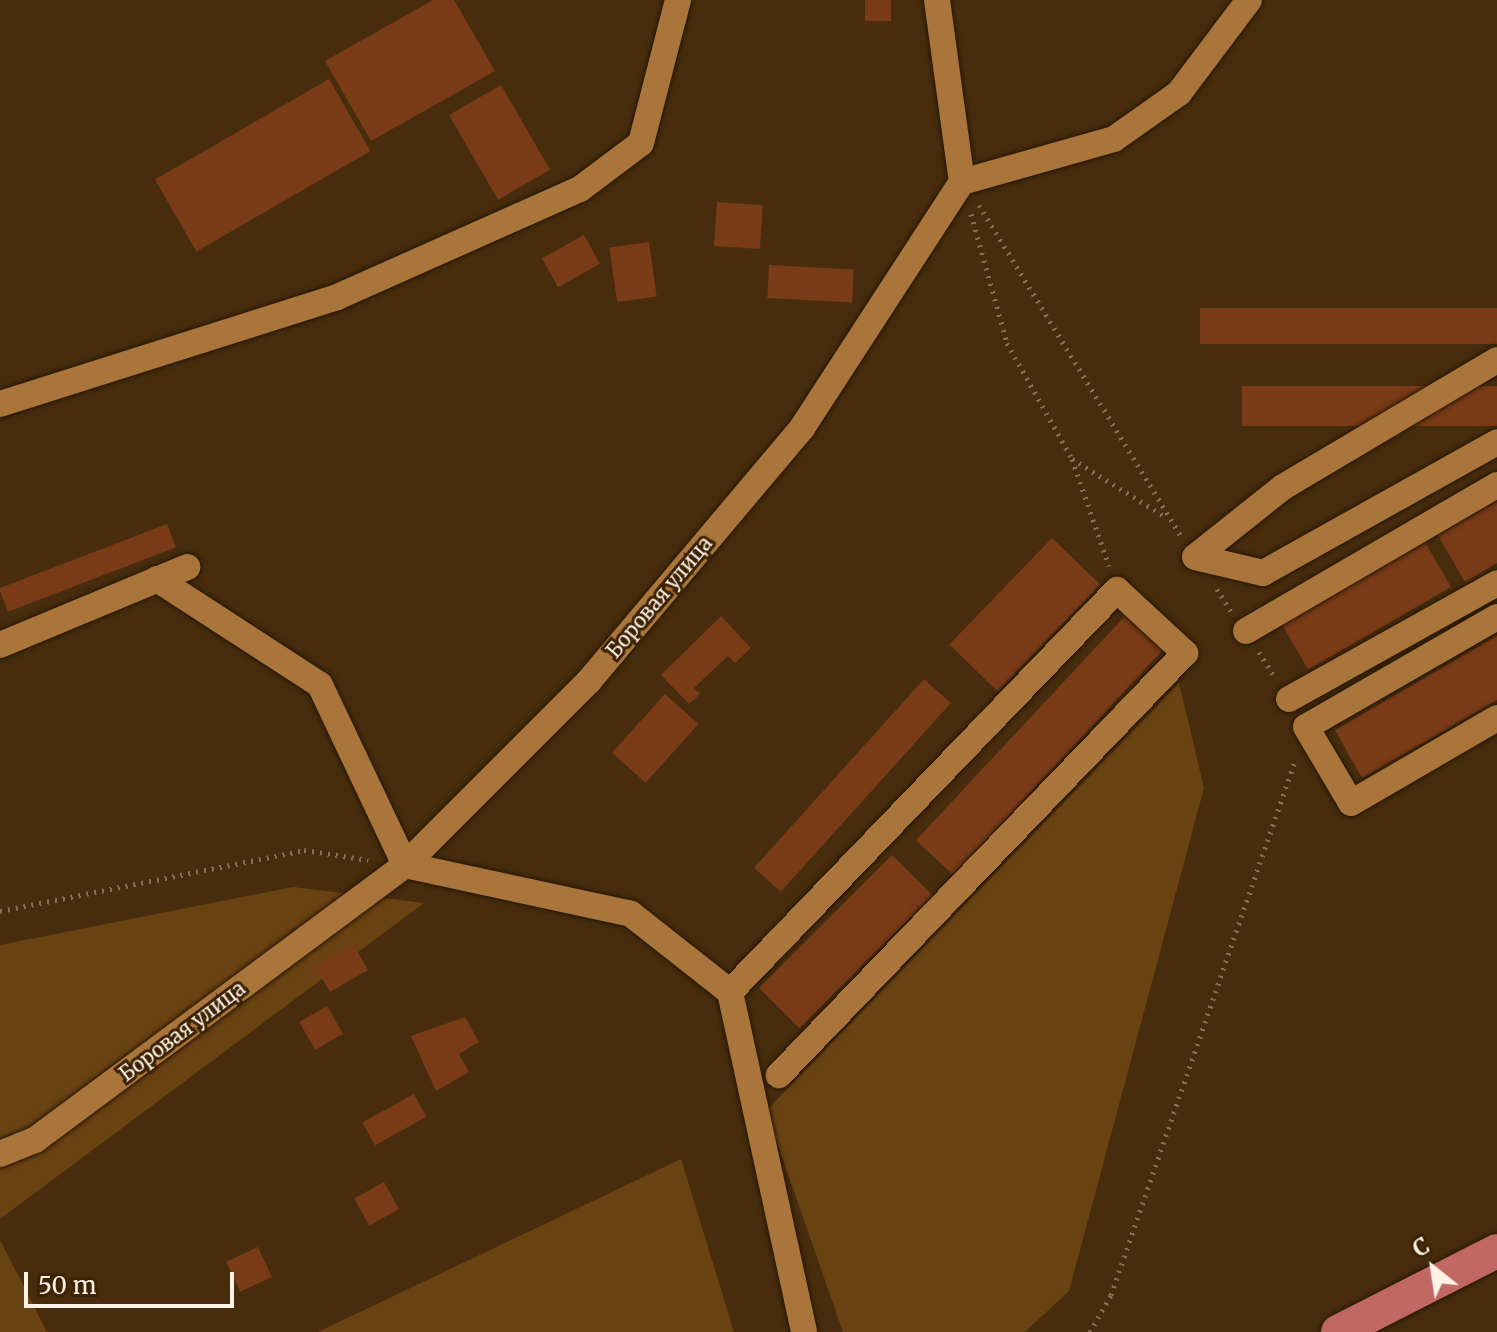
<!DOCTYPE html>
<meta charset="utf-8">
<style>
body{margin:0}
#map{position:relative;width:1497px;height:1332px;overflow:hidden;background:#472d0d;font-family:Merriweather,serif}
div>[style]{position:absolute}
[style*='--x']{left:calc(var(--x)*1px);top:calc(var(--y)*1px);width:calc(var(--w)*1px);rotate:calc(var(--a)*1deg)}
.green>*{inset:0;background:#6a4312}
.building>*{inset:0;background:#7a3b17;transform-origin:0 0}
.path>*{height:5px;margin-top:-2.5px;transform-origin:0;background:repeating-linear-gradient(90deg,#856f57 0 2px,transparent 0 8px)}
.roads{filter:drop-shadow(0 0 2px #271705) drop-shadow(0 0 2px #271705)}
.minor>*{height:26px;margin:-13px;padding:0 13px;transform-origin:13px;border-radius:13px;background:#a9753b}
.major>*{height:34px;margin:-17px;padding:0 17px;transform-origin:17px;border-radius:17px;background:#c06861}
span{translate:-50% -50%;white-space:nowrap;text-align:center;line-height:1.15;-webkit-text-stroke:6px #3d2302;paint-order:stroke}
.street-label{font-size:20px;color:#fef2e7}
.north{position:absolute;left:1393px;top:1228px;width:80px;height:80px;-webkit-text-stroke:6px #3d2302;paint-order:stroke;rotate:330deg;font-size:22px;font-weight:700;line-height:32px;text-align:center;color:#fef2e7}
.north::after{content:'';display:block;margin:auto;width:28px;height:36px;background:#fef2e7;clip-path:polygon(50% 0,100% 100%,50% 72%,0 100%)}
.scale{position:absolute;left:24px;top:1272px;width:210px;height:36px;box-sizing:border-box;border:4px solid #fef2e7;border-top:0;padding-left:10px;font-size:24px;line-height:28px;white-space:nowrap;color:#fef2e7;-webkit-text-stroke:6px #3d2302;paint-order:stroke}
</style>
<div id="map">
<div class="green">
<div style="clip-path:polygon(1179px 683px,1204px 788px,1069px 1291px,1025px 1332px,843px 1332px,766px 1111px)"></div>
<div style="clip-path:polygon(293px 887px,424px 903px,0 1219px,0 945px)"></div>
<div style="clip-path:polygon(681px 1159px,734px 1332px,318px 1332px)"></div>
<div style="clip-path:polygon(0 1240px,47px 1332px,0 1332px)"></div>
</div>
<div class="building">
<div style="clip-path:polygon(433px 0,454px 0,495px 71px,371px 141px,325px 61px)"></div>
<div style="left:865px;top:0;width:26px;height:21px"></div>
<div style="left:329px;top:79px;width:83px;height:201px;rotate:60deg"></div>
<div style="left:501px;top:85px;width:98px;height:60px;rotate:60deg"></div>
<div style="left:717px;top:202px;width:46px;height:44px;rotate:4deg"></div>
<div style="left:584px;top:235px;width:33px;height:48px;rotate:61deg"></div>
<div style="left:649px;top:242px;width:55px;height:40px;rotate:82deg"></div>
<div style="left:769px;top:265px;width:85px;height:33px;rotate:3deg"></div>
<div style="left:1497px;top:308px;width:36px;height:297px;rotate:90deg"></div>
<div style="left:1497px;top:386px;width:40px;height:255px;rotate:90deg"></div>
<div style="clip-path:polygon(1497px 501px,1497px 563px,1465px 582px,1438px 535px)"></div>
<div style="left:167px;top:524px;width:25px;height:180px;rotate:69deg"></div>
<div style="left:1052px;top:538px;width:67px;height:148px;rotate:44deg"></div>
<div style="left:1425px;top:542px;width:52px;height:165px;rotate:60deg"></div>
<div style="left:1126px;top:615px;width:51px;height:308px;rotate:43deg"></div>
<div style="clip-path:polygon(721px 616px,751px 648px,735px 663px,728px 656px,694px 688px,700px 694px,689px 704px,661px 675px)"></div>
<div style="clip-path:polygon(1497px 636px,1497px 700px,1362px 778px,1335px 730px)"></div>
<div style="left:924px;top:679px;width:36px;height:254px;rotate:42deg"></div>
<div style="left:665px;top:694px;width:45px;height:79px;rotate:42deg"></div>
<div style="left:892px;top:855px;width:57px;height:188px;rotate:45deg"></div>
<div style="left:353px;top:944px;width:30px;height:44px;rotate:60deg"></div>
<div style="left:327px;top:1006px;width:32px;height:32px;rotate:60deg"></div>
<div style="clip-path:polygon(465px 1017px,479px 1042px,459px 1054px,469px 1072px,436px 1091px,411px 1036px)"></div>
<div style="left:414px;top:1094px;width:26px;height:59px;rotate:61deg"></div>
<div style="left:384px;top:1182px;width:31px;height:34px;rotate:61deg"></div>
<div style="left:258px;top:1247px;width:33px;height:35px;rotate:65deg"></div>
</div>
<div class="path">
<div style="--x:979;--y:205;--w:390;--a:58.6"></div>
<div style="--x:971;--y:214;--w:134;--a:74.4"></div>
<div style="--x:1007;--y:343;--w:133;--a:60.7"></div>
<div style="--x:1072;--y:459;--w:110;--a:31.7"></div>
<div style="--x:1072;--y:459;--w:113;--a:70.9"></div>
<div style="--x:1217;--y:589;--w:26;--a:58"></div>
<div style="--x:1259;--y:652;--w:31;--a:58"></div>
<div style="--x:0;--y:911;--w:310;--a:-11.3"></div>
<div style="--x:304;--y:850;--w:65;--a:8.9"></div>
<div style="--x:1090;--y:1332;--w:43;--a:-60.4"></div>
<div style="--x:1111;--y:1295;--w:565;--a:-70.99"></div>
</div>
<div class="roads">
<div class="minor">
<div style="--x:937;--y:0;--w:184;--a:82.2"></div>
<div style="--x:1497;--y:360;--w:249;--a:149.3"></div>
<div style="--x:1283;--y:487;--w:112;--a:141.5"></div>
<div style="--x:1195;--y:557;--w:70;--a:13.2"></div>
<div style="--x:1263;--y:573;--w:268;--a:-29.2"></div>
<div style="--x:0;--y:404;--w:354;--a:-17.6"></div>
<div style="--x:337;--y:297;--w:266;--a:-24"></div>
<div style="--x:580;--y:189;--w:76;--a:-37"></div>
<div style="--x:641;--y:143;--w:148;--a:-75.5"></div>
<div style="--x:157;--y:579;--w:194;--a:33"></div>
<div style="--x:320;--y:685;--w:199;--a:64.7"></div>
<div style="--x:405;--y:865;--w:231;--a:12.2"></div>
<div style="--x:631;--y:914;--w:126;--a:38.2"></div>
<div style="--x:730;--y:992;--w:348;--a:77.7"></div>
<div style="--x:1497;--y:617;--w:220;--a:150.1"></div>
<div style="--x:1306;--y:727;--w:88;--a:59.4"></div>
<div style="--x:1351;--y:803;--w:169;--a:-30.2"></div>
<div style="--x:1246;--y:631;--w:290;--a:-30.2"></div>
<div style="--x:0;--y:645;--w:203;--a:-22.6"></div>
<div style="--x:1289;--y:699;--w:238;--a:-29.1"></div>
<div style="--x:730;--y:992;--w:558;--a:-46.09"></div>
<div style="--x:1117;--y:590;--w:93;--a:42.8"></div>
<div style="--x:1185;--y:653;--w:586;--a:133.89"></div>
<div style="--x:0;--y:1154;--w:38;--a:-22"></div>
<div style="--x:35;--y:1140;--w:461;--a:-36.6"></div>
<div style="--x:405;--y:865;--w:260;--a:-45"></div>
<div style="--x:589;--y:681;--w:331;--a:-49.9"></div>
<div style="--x:802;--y:428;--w:293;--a:-57"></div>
<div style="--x:962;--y:182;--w:158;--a:-15.8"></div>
<div style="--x:1114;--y:139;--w:80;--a:-35.3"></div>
<div style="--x:1179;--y:93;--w:116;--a:-53"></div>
</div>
<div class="major">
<div style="--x:1338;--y:1332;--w:178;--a:-27"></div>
</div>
</div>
<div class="street-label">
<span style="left:659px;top:597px;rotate:-50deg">Боровая улица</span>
<span style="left:182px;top:1031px;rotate:-37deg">Боровая улица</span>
</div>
<div class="north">С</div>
<div class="scale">50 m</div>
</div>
